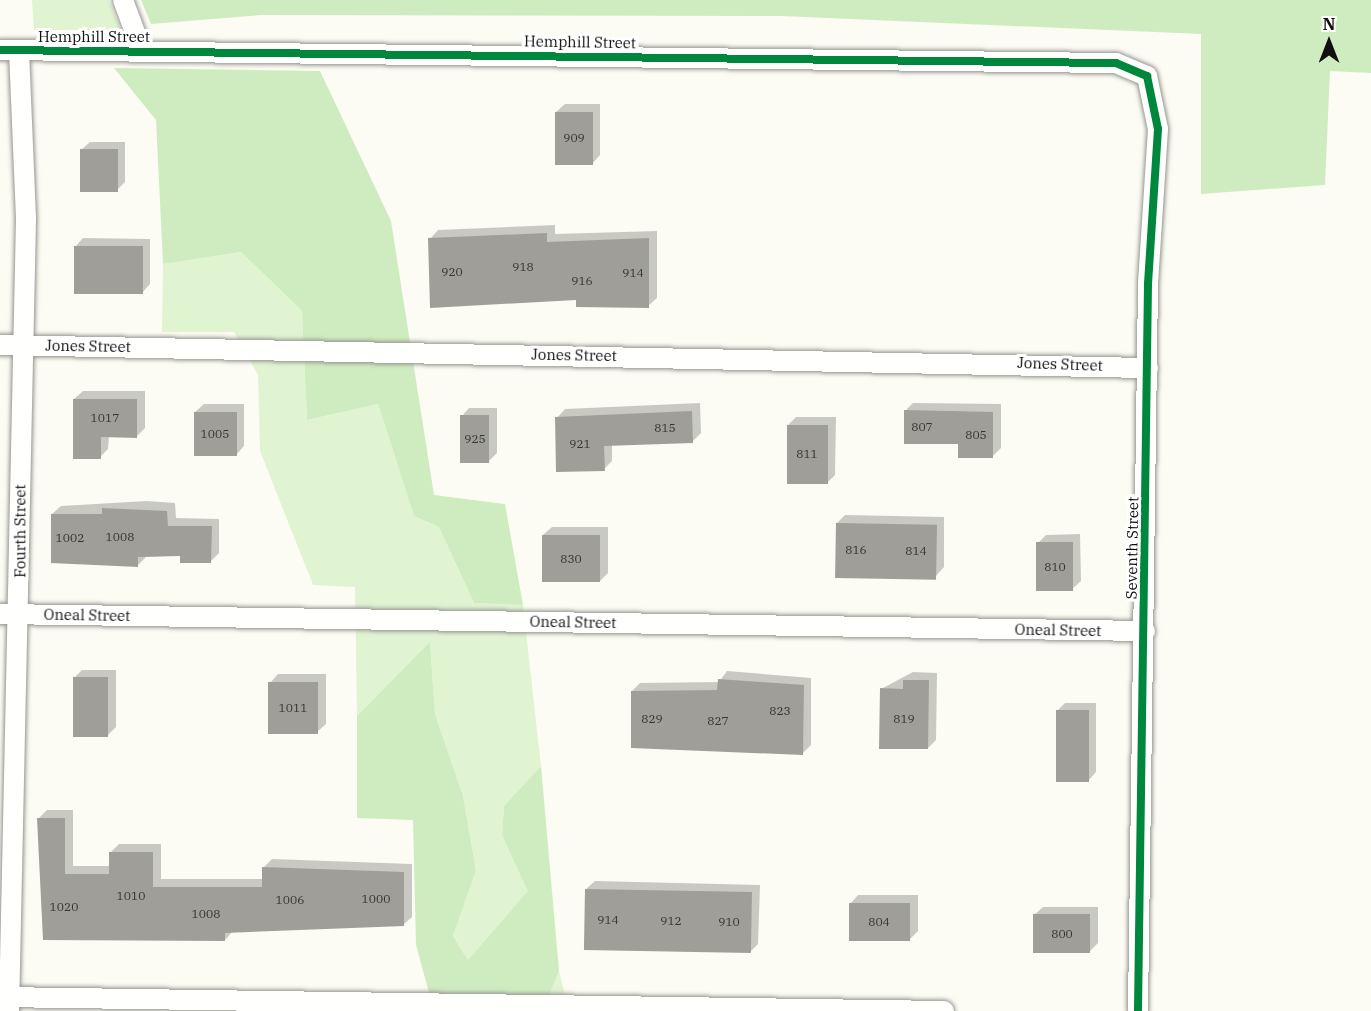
<!DOCTYPE html>
<style>
body{margin:0}
#map{position:relative;width:1371px;height:1011px;overflow:hidden;background:#fcfcf4;font-family:"IBM Plex Serif",serif}
div>[style]{position:absolute}
[style*='--x']{left:calc(var(--x)*1px);top:calc(var(--y)*1px);width:calc(var(--w)*1px);rotate:calc(var(--a)*1deg)}
.green>*{inset:0;background:#e0f4d2}
.forest>*{inset:0;background:#cfecc0}
.shadow>*{inset:0;background:#0003}
.building>*{inset:0;background:#a09e99;transform-origin:0 0}
.roads{filter:drop-shadow(0 0 2px #969692) drop-shadow(0 0 2px #969692)}
.street>*{height:20px;margin:-10px;padding:0 10px;transform-origin:10px;border-radius:10px;background:#fffffd}
.cycleway>*{height:8px;margin:-4px;padding:0 4px;transform-origin:4px;border-radius:4px;background:#00873e}
span{translate:-50% -50%;white-space:nowrap;text-align:center;line-height:1.15;-webkit-text-stroke:6px #fff;paint-order:stroke}
.number-label{font-size:12px;color:#333332}
.number-label span{-webkit-text-stroke-width:0}
.street-label{font-size:15px;color:#0f0f0f}
.north{position:absolute;left:1299px;top:12px;width:60px;height:60px;-webkit-text-stroke:4px #fff;paint-order:stroke;rotate:0deg;font-size:16px;font-weight:700;line-height:24px;text-align:center;color:#0f0f0f}
.north::after{content:'';display:block;margin:auto;width:21px;height:27px;background:#0f0f0f;clip-path:polygon(50% 0,100% 100%,50% 72%,0 100%)}
</style>
<div id="map">
<div class="green">
<div style="clip-path:polygon(32px 0,109px 0,121px 30px,34px 30px)"></div>
<div style="clip-path:polygon(241px 252px,302px 311px,307px 420px,378px 404px,414px 516px,439px 527px,474px 603px,523px 605px,541px 766px,504px 806px,502px 835px,529px 891px,468px 960px,453px 936px,476px 869px,463px 796px,435px 714px,430px 643px,357px 716px,355px 587px,313px 585px,260px 451px,258px 375px,234px 332px,162px 332px,163px 264px)"></div>
<div style="clip-path:polygon(559px 971px,569px 1011px,543px 1011px)"></div>
</div>
<div class="forest">
<div style="clip-path:polygon(141px 0,1371px 0,1371px 73px,1330px 71px,1325px 185px,1201px 194px,1201px 34px,781px 16px,261px 15px,151px 24px)"></div>
<div style="clip-path:polygon(114px 68px,320px 71px,391px 221px,434px 495px,505px 504px,523px 605px,474px 603px,439px 527px,414px 516px,378px 404px,307px 420px,302px 311px,241px 252px,163px 264px,156px 120px)"></div>
<div style="clip-path:polygon(430px 642px,435px 714px,463px 796px,476px 870px,453px 936px,468px 960px,528px 891px,502px 835px,504px 806px,541px 766px,559px 971px,543px 1011px,434px 1011px,416px 945px,413px 820px,357px 818px,357px 716px)"></div>
</div>
<div class="shadow">
<div style="clip-path:polygon(565px 104px,600px 104px,600px 155px,592px 164px,556px 112px)"></div>
<div style="clip-path:polygon(90px 142px,125px 142px,125px 182px,117px 190px,81px 150px)"></div>
<div style="clip-path:polygon(555px 225px,555px 234px,657px 231px,657px 298px,648px 306px,430px 239px,438px 230px)"></div>
<div style="clip-path:polygon(83px 238px,150px 239px,150px 284px,142px 293px,75px 247px)"></div>
<div style="clip-path:polygon(83px 391px,145px 391px,145px 428px,137px 436px,109px 436px,108px 449px,100px 457px,74px 399px)"></div>
<div style="clip-path:polygon(700px 403px,701px 433px,692px 442px,612px 444px,612px 461px,604px 469px,557px 418px,565px 409px)"></div>
<div style="clip-path:polygon(913px 403px,1001px 404px,1001px 448px,993px 456px,960px 442px,905px 411px)"></div>
<div style="clip-path:polygon(204px 404px,244px 404px,244px 446px,236px 455px,195px 412px)"></div>
<div style="clip-path:polygon(469px 408px,497px 408px,497px 453px,489px 461px,461px 417px)"></div>
<div style="clip-path:polygon(796px 417px,836px 417px,835px 475px,827px 483px,788px 425px)"></div>
<div style="clip-path:polygon(147px 501px,175px 503px,176px 518px,219px 519px,219px 553px,210px 562px,182px 555px,146px 557px,138px 565px,52px 514px,61px 506px)"></div>
<div style="clip-path:polygon(845px 515px,944px 517px,944px 567px,936px 576px,837px 523px)"></div>
<div style="clip-path:polygon(552px 527px,608px 527px,608px 573px,600px 581px,543px 535px)"></div>
<div style="clip-path:polygon(1080px 534px,1081px 581px,1072px 589px,1038px 543px,1046px 535px)"></div>
<div style="clip-path:polygon(82px 670px,116px 670px,116px 727px,108px 735px,74px 678px)"></div>
<div style="clip-path:polygon(727px 671px,811px 678px,811px 745px,803px 753px,632px 691px,640px 683px,719px 682px)"></div>
<div style="clip-path:polygon(913px 672px,937px 673px,936px 740px,928px 748px,881px 689px)"></div>
<div style="clip-path:polygon(278px 674px,326px 674px,326px 724px,317px 732px,270px 683px)"></div>
<div style="clip-path:polygon(1065px 703px,1096px 703px,1096px 772px,1088px 781px,1057px 711px)"></div>
<div style="clip-path:polygon(47px 810px,73px 810px,73px 866px,111px 866px,111px 852px,119px 844px,161px 844px,161px 879px,264px 879px,264px 867px,272px 859px,412px 864px,412px 917px,403px 925px,233px 931px,225px 940px,44px 938px,39px 818px)"></div>
<div style="clip-path:polygon(595px 881px,760px 885px,758px 944px,750px 952px,586px 889px)"></div>
<div style="clip-path:polygon(858px 895px,918px 895px,918px 931px,910px 939px,850px 904px)"></div>
<div style="clip-path:polygon(1043px 907px,1098px 907px,1098px 943px,1090px 951px,1034px 915px)"></div>
</div>
<div class="building">
<div style="left:555px;top:112px;width:38px;height:53px"></div>
<div style="left:80px;top:149px;width:38px;height:43px"></div>
<div style="clip-path:polygon(547px 233px,547px 242px,649px 238px,649px 308px,576px 307px,576px 300px,430px 308px,428px 238px)"></div>
<div style="left:74px;top:246px;width:69px;height:48px"></div>
<div style="clip-path:polygon(73px 399px,137px 399px,137px 438px,101px 437px,101px 459px,73px 459px)"></div>
<div style="clip-path:polygon(904px 410px,993px 412px,993px 458px,958px 458px,958px 444px,904px 444px)"></div>
<div style="clip-path:polygon(692px 411px,693px 443px,604px 446px,605px 471px,556px 472px,555px 417px)"></div>
<div style="left:194px;top:412px;width:43px;height:44px"></div>
<div style="left:489px;top:415px;width:48px;height:29px;rotate:90deg"></div>
<div style="left:787px;top:425px;width:41px;height:59px"></div>
<div style="clip-path:polygon(102px 508px,167px 511px,168px 526px,212px 526px,211px 563px,180px 563px,180px 556px,138px 557px,138px 567px,51px 563px,51px 514px,102px 514px)"></div>
<div style="left:836px;top:523px;width:101px;height:55px;rotate:1deg"></div>
<div style="left:542px;top:535px;width:58px;height:47px"></div>
<div style="left:1036px;top:542px;width:37px;height:49px"></div>
<div style="left:73px;top:677px;width:35px;height:60px"></div>
<div style="clip-path:polygon(718px 679px,804px 685px,803px 755px,631px 748px,631px 691px,717px 690px)"></div>
<div style="clip-path:polygon(903px 680px,929px 680px,928px 749px,879px 749px,880px 688px,903px 689px)"></div>
<div style="left:268px;top:682px;width:50px;height:52px"></div>
<div style="left:1056px;top:710px;width:33px;height:72px"></div>
<div style="clip-path:polygon(37px 818px,65px 818px,65px 874px,109px 874px,109px 852px,153px 852px,153px 887px,262px 887px,262px 867px,404px 872px,404px 926px,225px 933px,225px 941px,43px 940px)"></div>
<div style="left:585px;top:889px;width:167px;height:61px;rotate:1deg"></div>
<div style="left:849px;top:903px;width:61px;height:38px"></div>
<div style="left:1033px;top:914px;width:57px;height:39px"></div>
</div>
<div class="roads">
<div class="street">
<div style="--x:123;--y:0;--w:54;--a:69.6"></div>
<div style="--x:0;--y:50;--w:1116;--a:0.67"></div>
<div style="--x:1116;--y:63;--w:34;--a:23"></div>
<div style="--x:1147;--y:76;--w:54;--a:78.3"></div>
<div style="--x:1158;--y:129;--w:155;--a:93.7"></div>
<div style="--x:1148;--y:284;--w:727;--a:90.79"></div>
<div style="--x:0;--y:345;--w:1148;--a:1.15"></div>
<div style="--x:0;--y:614;--w:1145;--a:0.85"></div>
<div style="--x:0;--y:997;--w:944;--a:0.85"></div>
<div style="--x:9;--y:1011;--w:793;--a:-88.77"></div>
<div style="--x:26;--y:218;--w:167;--a:-92.4"></div>
</div>
</div>
<div class="cycleway">
<div style="--x:0;--y:50;--w:1116;--a:0.67"></div>
<div style="--x:1116;--y:63;--w:34;--a:23"></div>
<div style="--x:1147;--y:76;--w:54;--a:78.3"></div>
<div style="--x:1158;--y:129;--w:155;--a:93.7"></div>
<div style="--x:1148;--y:284;--w:727;--a:90.79"></div>
</div>
<div class="number-label">
<span style="left:574px;top:138px">909</span>
<span style="left:523px;top:267px">918</span>
<span style="left:452px;top:272px">920</span>
<span style="left:633px;top:273px">914</span>
<span style="left:582px;top:281px">916</span>
<span style="left:105px;top:418px">1017</span>
<span style="left:922px;top:427px">807</span>
<span style="left:665px;top:428px">815</span>
<span style="left:215px;top:434px">1005</span>
<span style="left:976px;top:435px">805</span>
<span style="left:475px;top:439px">925</span>
<span style="left:580px;top:444px">921</span>
<span style="left:807px;top:454px">811</span>
<span style="left:120px;top:537px">1008</span>
<span style="left:70px;top:538px">1002</span>
<span style="left:856px;top:550px">816</span>
<span style="left:916px;top:551px">814</span>
<span style="left:571px;top:559px">830</span>
<span style="left:1055px;top:567px">810</span>
<span style="left:293px;top:708px">1011</span>
<span style="left:780px;top:711px">823</span>
<span style="left:652px;top:719px">829</span>
<span style="left:904px;top:719px">819</span>
<span style="left:718px;top:721px">827</span>
<span style="left:131px;top:896px">1010</span>
<span style="left:376px;top:899px">1000</span>
<span style="left:290px;top:900px">1006</span>
<span style="left:64px;top:907px">1020</span>
<span style="left:206px;top:914px">1008</span>
<span style="left:608px;top:920px">914</span>
<span style="left:671px;top:921px">912</span>
<span style="left:729px;top:922px">910</span>
<span style="left:879px;top:922px">804</span>
<span style="left:1062px;top:934px">800</span>
</div>
<div class="street-label">
<span style="left:94px;top:37px">Hemphill Street</span>
<span style="left:580px;top:42px;rotate:1deg">Hemphill Street</span>
<span style="left:88px;top:346px;rotate:1deg">Jones Street</span>
<span style="left:574px;top:355px;rotate:1deg">Jones Street</span>
<span style="left:1060px;top:364px;rotate:2deg">Jones Street</span>
<span style="left:20px;top:531px;rotate:-90deg">Fourth Street</span>
<span style="left:1132px;top:548px;rotate:-89deg">Seventh Street</span>
<span style="left:87px;top:615px;rotate:1deg">Oneal Street</span>
<span style="left:573px;top:622px;rotate:1deg">Oneal Street</span>
<span style="left:1058px;top:630px;rotate:1deg">Oneal Street</span>
</div>
<div class="north">N</div>
</div>
